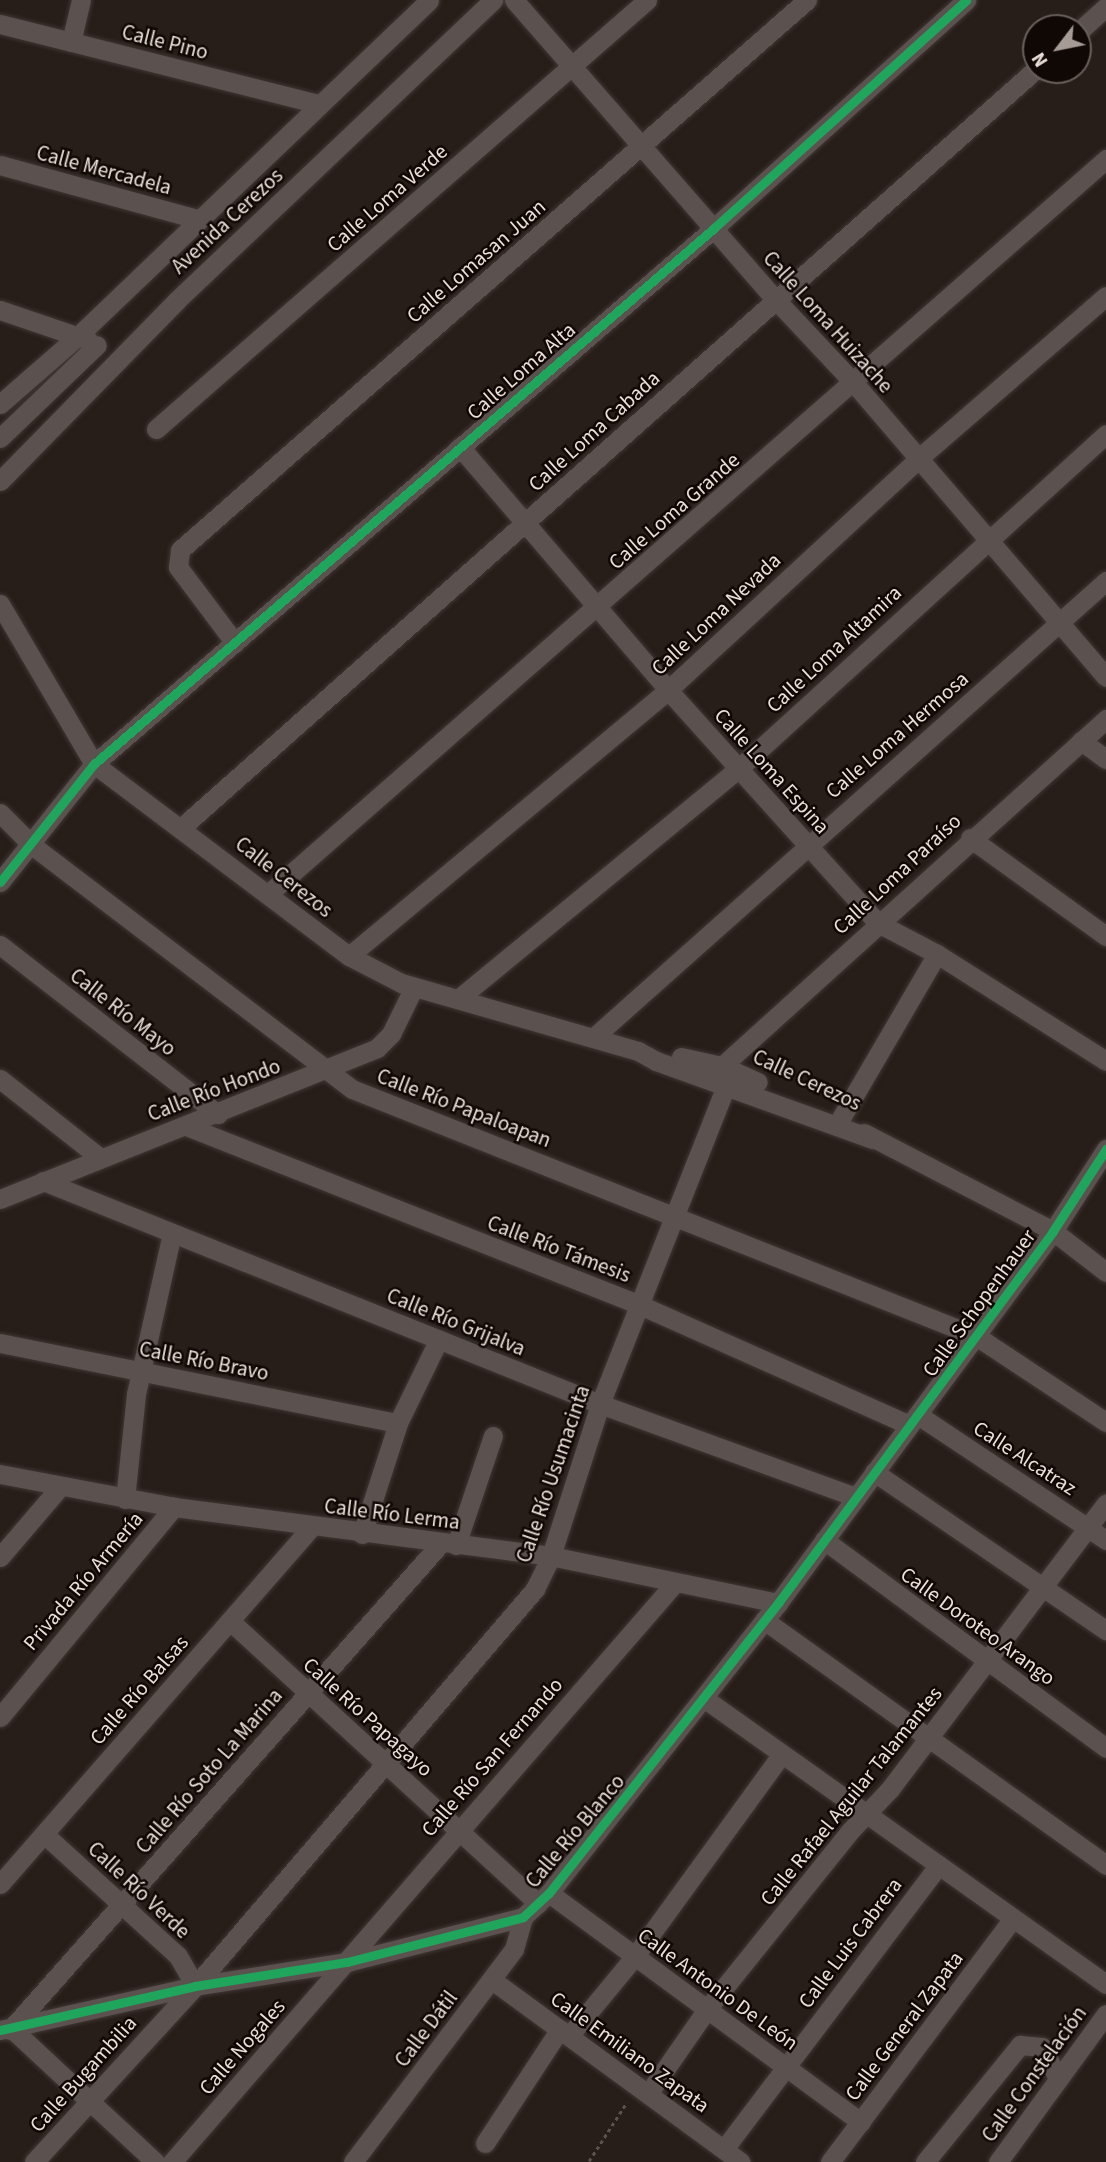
<!DOCTYPE html>
<meta charset="utf-8">
<style>
body{margin:0}
#map{position:relative;width:1106px;height:2162px;overflow:hidden;background:#271d19;font-family:"Source Sans 3",sans-serif}
div>[style]{position:absolute}
[style*='--x']{left:calc(var(--x)*1px);top:calc(var(--y)*1px);width:calc(var(--w)*1px);rotate:calc(var(--a)*1deg)}
.path>*{height:2.5px;margin-top:-1.25px;transform-origin:0;background:repeating-linear-gradient(90deg,#5a534f 0 3.5px,transparent 0 7px)}
.roads{filter:drop-shadow(0 0 2px #3f3734) drop-shadow(0 0 2px #3f3734)}
.minor>*{height:19px;margin:-9.5px;padding:0 9.5px;transform-origin:9.5px;border-radius:9.5px;background:#5b524f}
.cycleway>*{height:9px;margin:-4.5px;padding:0 4.5px;transform-origin:4.5px;border-radius:4.5px;background:#20a55d}
span{translate:-50% -50%;white-space:nowrap;text-align:center;line-height:1.15;-webkit-text-stroke:5px #100805;paint-order:stroke}
.street-label{font-size:21px;color:#ecdfd9}
.north{position:absolute;left:1022px;top:14px;width:70px;height:70px;box-sizing:border-box;background:#100805;border:2px solid #685e5a;border-radius:50%;rotate:238deg;font-size:19px;font-weight:700;line-height:28px;text-align:center;color:#ecdfd9}
.north::after{content:'';display:block;margin:auto;width:24px;height:32px;background:#a79b96;clip-path:polygon(50% 0,100% 100%,50% 72%,0 100%)}
</style>
<div id="map">
<div class="path">
<div style="--x:589;--y:2161;--w:70;--a:-57.2"></div>
</div>
<div class="roads">
<div class="minor">
<div style="--x:514;--y:0;--w:398;--a:48.9"></div>
<div style="--x:776;--y:300;--w:114;--a:46.8"></div>
<div style="--x:854;--y:383;--w:387;--a:49.4"></div>
<div style="--x:0;--y:24;--w:328;--a:14.1"></div>
<div style="--x:1078;--y:32;--w:38;--a:-42"></div>
<div style="--x:71;--y:42;--w:43;--a:-76.6"></div>
<div style="--x:0;--y:165;--w:204;--a:15.3"></div>
<div style="--x:0;--y:310;--w:93;--a:18.8"></div>
<div style="--x:0;--y:404;--w:105;--a:-41.1"></div>
<div style="--x:79;--y:335;--w:484;--a:-43.7"></div>
<div style="--x:156;--y:429;--w:652;--a:-41.14"></div>
<div style="--x:0;--y:438;--w:134;--a:-43.8"></div>
<div style="--x:460;--y:447;--w:320;--a:49.4"></div>
<div style="--x:668;--y:690;--w:314;--a:48"></div>
<div style="--x:878;--y:923;--w:67;--a:27.7"></div>
<div style="--x:937;--y:954;--w:200;--a:32.3"></div>
<div style="--x:0;--y:481;--w:253;--a:-45.6"></div>
<div style="--x:177;--y:300;--w:436;--a:-43.5"></div>
<div style="--x:0;--y:604;--w:186;--a:59.6"></div>
<div style="--x:94;--y:764;--w:319;--a:37"></div>
<div style="--x:349;--y:956;--w:59;--a:27.4"></div>
<div style="--x:401;--y:983;--w:247;--a:16"></div>
<div style="--x:638;--y:1051;--w:21;--a:29"></div>
<div style="--x:656;--y:1061;--w:231;--a:19.8"></div>
<div style="--x:235;--y:643;--w:95;--a:-126.9"></div>
<div style="--x:178;--y:567;--w:17;--a:-83"></div>
<div style="--x:180;--y:550;--w:834;--a:-41.26"></div>
<div style="--x:1081;--y:741;--w:31;--a:36"></div>
<div style="--x:0;--y:813;--w:47;--a:45"></div>
<div style="--x:33;--y:846;--w:401;--a:37.3"></div>
<div style="--x:352;--y:1089;--w:671;--a:21.6"></div>
<div style="--x:976;--y:1336;--w:156;--a:33.5"></div>
<div style="--x:182;--y:827;--w:1142;--a:-41.59"></div>
<div style="--x:970;--y:838;--w:168;--a:35.8"></div>
<div style="--x:0;--y:882;--w:151;--a:-51.5"></div>
<div style="--x:94;--y:764;--w:820;--a:-40.84"></div>
<div style="--x:714;--y:228;--w:340;--a:-42.1"></div>
<div style="--x:268;--y:894;--w:1115;--a:-41.25"></div>
<div style="--x:0;--y:945;--w:276;--a:37.8"></div>
<div style="--x:349;--y:956;--w:415;--a:-39.8"></div>
<div style="--x:668;--y:690;--w:342;--a:-42.7"></div>
<div style="--x:919;--y:458;--w:247;--a:-40.9"></div>
<div style="--x:458;--y:999;--w:364;--a:-39.4"></div>
<div style="--x:739;--y:768;--w:496;--a:-42.3"></div>
<div style="--x:594;--y:1037;--w:686;--a:-41.69"></div>
<div style="--x:681;--y:1057;--w:42;--a:12.4"></div>
<div style="--x:722;--y:1066;--w:39;--a:24"></div>
<div style="--x:722;--y:1066;--w:518;--a:-42.1"></div>
<div style="--x:0;--y:1079;--w:126;--a:38.2"></div>
<div style="--x:841;--y:1118;--w:190;--a:-59.7"></div>
<div style="--x:186;--y:1126;--w:488;--a:21.5"></div>
<div style="--x:640;--y:1305;--w:295;--a:24"></div>
<div style="--x:864;--y:1133;--w:213;--a:27.4"></div>
<div style="--x:1053;--y:1231;--w:67;--a:37.7"></div>
<div style="--x:43;--y:1181;--w:600;--a:21.82"></div>
<div style="--x:600;--y:1404;--w:271;--a:20"></div>
<div style="--x:0;--y:1199;--w:406;--a:-21.8"></div>
<div style="--x:377;--y:1048;--w:20;--a:-45"></div>
<div style="--x:391;--y:1034;--w:52;--a:-63.9"></div>
<div style="--x:0;--y:1343;--w:406;--a:11.4"></div>
<div style="--x:918;--y:1415;--w:226;--a:33.6"></div>
<div style="--x:874;--y:1472;--w:281;--a:34.3"></div>
<div style="--x:0;--y:1474;--w:177;--a:10.7"></div>
<div style="--x:174;--y:1507;--w:380;--a:7.4"></div>
<div style="--x:551;--y:1556;--w:232;--a:11.7"></div>
<div style="--x:125;--y:1499;--w:106;--a:-84"></div>
<div style="--x:136;--y:1394;--w:165;--a:-77.4"></div>
<div style="--x:362;--y:1534;--w:117;--a:-72"></div>
<div style="--x:398;--y:1423;--w:93;--a:-64"></div>
<div style="--x:824;--y:1540;--w:350;--a:36.4"></div>
<div style="--x:456;--y:1545;--w:115;--a:-71.3"></div>
<div style="--x:0;--y:1557;--w:91;--a:-49.5"></div>
<div style="--x:764;--y:1620;--w:421;--a:35.6"></div>
<div style="--x:230;--y:1621;--w:418;--a:42.5"></div>
<div style="--x:705;--y:1699;--w:492;--a:35.4"></div>
<div style="--x:0;--y:1717;--w:273;--a:-50.4"></div>
<div style="--x:44;--y:1834;--w:181;--a:42.3"></div>
<div style="--x:178;--y:1956;--w:34;--a:60"></div>
<div style="--x:0;--y:1884;--w:475;--a:-48.9"></div>
<div style="--x:549;--y:1893;--w:387;--a:36.3"></div>
<div style="--x:492;--y:1980;--w:308;--a:36.2"></div>
<div style="--x:11;--y:2028;--w:197;--a:42.9"></div>
<div style="--x:0;--y:2030;--w:200;--a:-12.7"></div>
<div style="--x:195;--y:1986;--w:154;--a:-9"></div>
<div style="--x:347;--y:1962;--w:182;--a:-14.3"></div>
<div style="--x:523;--y:1917;--w:35;--a:-43"></div>
<div style="--x:549;--y:1893;--w:370;--a:-51.7"></div>
<div style="--x:778;--y:1603;--w:463;--a:-53.5"></div>
<div style="--x:1053;--y:1231;--w:98;--a:-57.1"></div>
<div style="--x:10;--y:2030;--w:650;--a:-48.49"></div>
<div style="--x:569;--y:2036;--w:104;--a:-50.5"></div>
<div style="--x:635;--y:1956;--w:250;--a:-54"></div>
<div style="--x:648;--y:2094;--w:103;--a:-55.2"></div>
<div style="--x:707;--y:2009;--w:228;--a:-51.2"></div>
<div style="--x:850;--y:1831;--w:58;--a:-46.4"></div>
<div style="--x:890;--y:1789;--w:358;--a:-52.9"></div>
<div style="--x:485;--y:2143;--w:136;--a:-56.7"></div>
<div style="--x:724;--y:2149;--w:356;--a:-52.9"></div>
<div style="--x:34;--y:2162;--w:239;--a:-47.5"></div>
<div style="--x:195;--y:1986;--w:523;--a:-49.42"></div>
<div style="--x:535;--y:1589;--w:37;--a:-64"></div>
<div style="--x:551;--y:1556;--w:160;--a:-72.1"></div>
<div style="--x:600;--y:1404;--w:345;--a:-68.4"></div>
<div style="--x:172;--y:2162;--w:766;--a:-49.03"></div>
<div style="--x:353;--y:2162;--w:267;--a:-52.9"></div>
<div style="--x:514;--y:1949;--w:33;--a:-74"></div>
<div style="--x:830;--y:2162;--w:305;--a:-53.1"></div>
<div style="--x:925;--y:2162;--w:151;--a:-50.9"></div>
<div style="--x:1020;--y:2045;--w:22;--a:5"></div>
<div style="--x:1042;--y:2047;--w:36;--a:63"></div>
<div style="--x:998;--y:2162;--w:183;--a:-53.9"></div>
</div>
</div>
<div class="cycleway">
<div style="--x:0;--y:882;--w:151;--a:-51.5"></div>
<div style="--x:94;--y:764;--w:820;--a:-40.84"></div>
<div style="--x:714;--y:228;--w:340;--a:-42.1"></div>
<div style="--x:0;--y:2030;--w:200;--a:-12.7"></div>
<div style="--x:195;--y:1986;--w:154;--a:-9"></div>
<div style="--x:347;--y:1962;--w:182;--a:-14.3"></div>
<div style="--x:523;--y:1917;--w:35;--a:-43"></div>
<div style="--x:549;--y:1893;--w:370;--a:-51.7"></div>
<div style="--x:778;--y:1603;--w:463;--a:-53.5"></div>
<div style="--x:1053;--y:1231;--w:98;--a:-57.1"></div>
</div>
<div class="street-label">
<span style="left:165px;top:42px;rotate:14deg">Calle Pino</span>
<span style="left:104px;top:170px;rotate:15deg">Calle Mercadela</span>
<span style="left:387px;top:198px;rotate:-41deg">Calle Loma Verde</span>
<span style="left:227px;top:221px;rotate:-43deg">Avenida Cerezos</span>
<span style="left:476px;top:261px;rotate:-41deg">Calle Lomasan Juan</span>
<span style="left:828px;top:322px;rotate:48deg">Calle Loma Huizache</span>
<span style="left:521px;top:371px;rotate:-41deg">Calle Loma Alta</span>
<span style="left:594px;top:431px;rotate:-42deg">Calle Loma Cabada</span>
<span style="left:674px;top:511px;rotate:-41deg">Calle Loma Grande</span>
<span style="left:716px;top:614px;rotate:-43deg">Calle Loma Nevada</span>
<span style="left:834px;top:649px;rotate:-43deg">Calle Loma Altamira</span>
<span style="left:897px;top:735px;rotate:-41deg">Calle Loma Hermosa</span>
<span style="left:772px;top:771px;rotate:48deg">Calle Loma Espina</span>
<span style="left:897px;top:874px;rotate:-43deg">Calle Loma Paraíso</span>
<span style="left:284px;top:877px;rotate:38deg">Calle Cerezos</span>
<span style="left:123px;top:1012px;rotate:38deg">Calle Río Mayo</span>
<span style="left:807px;top:1080px;rotate:25deg">Calle Cerezos</span>
<span style="left:214px;top:1090px;rotate:-21deg">Calle Río Hondo</span>
<span style="left:464px;top:1108px;rotate:21deg">Calle Río Papaloapan</span>
<span style="left:559px;top:1249px;rotate:21deg">Calle Río Támesis</span>
<span style="left:979px;top:1303px;rotate:-54deg">Calle Schopenhauer</span>
<span style="left:456px;top:1322px;rotate:22deg">Calle Río Grijalva</span>
<span style="left:204px;top:1361px;rotate:11deg">Calle Río Bravo</span>
<span style="left:1025px;top:1458px;rotate:33deg">Calle Alcatraz</span>
<span style="left:553px;top:1474px;rotate:-71deg">Calle Río Usumacinta</span>
<span style="left:392px;top:1514px;rotate:7deg">Calle Río Lerma</span>
<span style="left:83px;top:1581px;rotate:-50deg">Privada Río Armería</span>
<span style="left:978px;top:1626px;rotate:36deg">Calle Doroteo Arango</span>
<span style="left:139px;top:1690px;rotate:-49deg">Calle Río Balsas</span>
<span style="left:368px;top:1717px;rotate:42deg">Calle Río Papagayo</span>
<span style="left:492px;top:1757px;rotate:-49deg">Calle Río San Fernando</span>
<span style="left:209px;top:1771px;rotate:-49deg">Calle Río Soto La Marina</span>
<span style="left:851px;top:1796px;rotate:-51deg">Calle Rafael Aguilar Talamantes</span>
<span style="left:575px;top:1831px;rotate:-50deg">Calle Río Blanco</span>
<span style="left:139px;top:1890px;rotate:43deg">Calle Río Verde</span>
<span style="left:850px;top:1943px;rotate:-53deg">Calle Luis Cabrera</span>
<span style="left:718px;top:1989px;rotate:36deg">Calle Antonio De León</span>
<span style="left:904px;top:2026px;rotate:-53deg">Calle General Zapata</span>
<span style="left:426px;top:2029px;rotate:-53deg">Calle Dátil</span>
<span style="left:242px;top:2047px;rotate:-49deg">Calle Nogales</span>
<span style="left:630px;top:2052px;rotate:36deg">Calle Emiliano Zapata</span>
<span style="left:83px;top:2074px;rotate:-48deg">Calle Bugambilia</span>
<span style="left:1034px;top:2074px;rotate:-54deg">Calle Constelación</span>
</div>
<div class="north">N</div>
</div>
